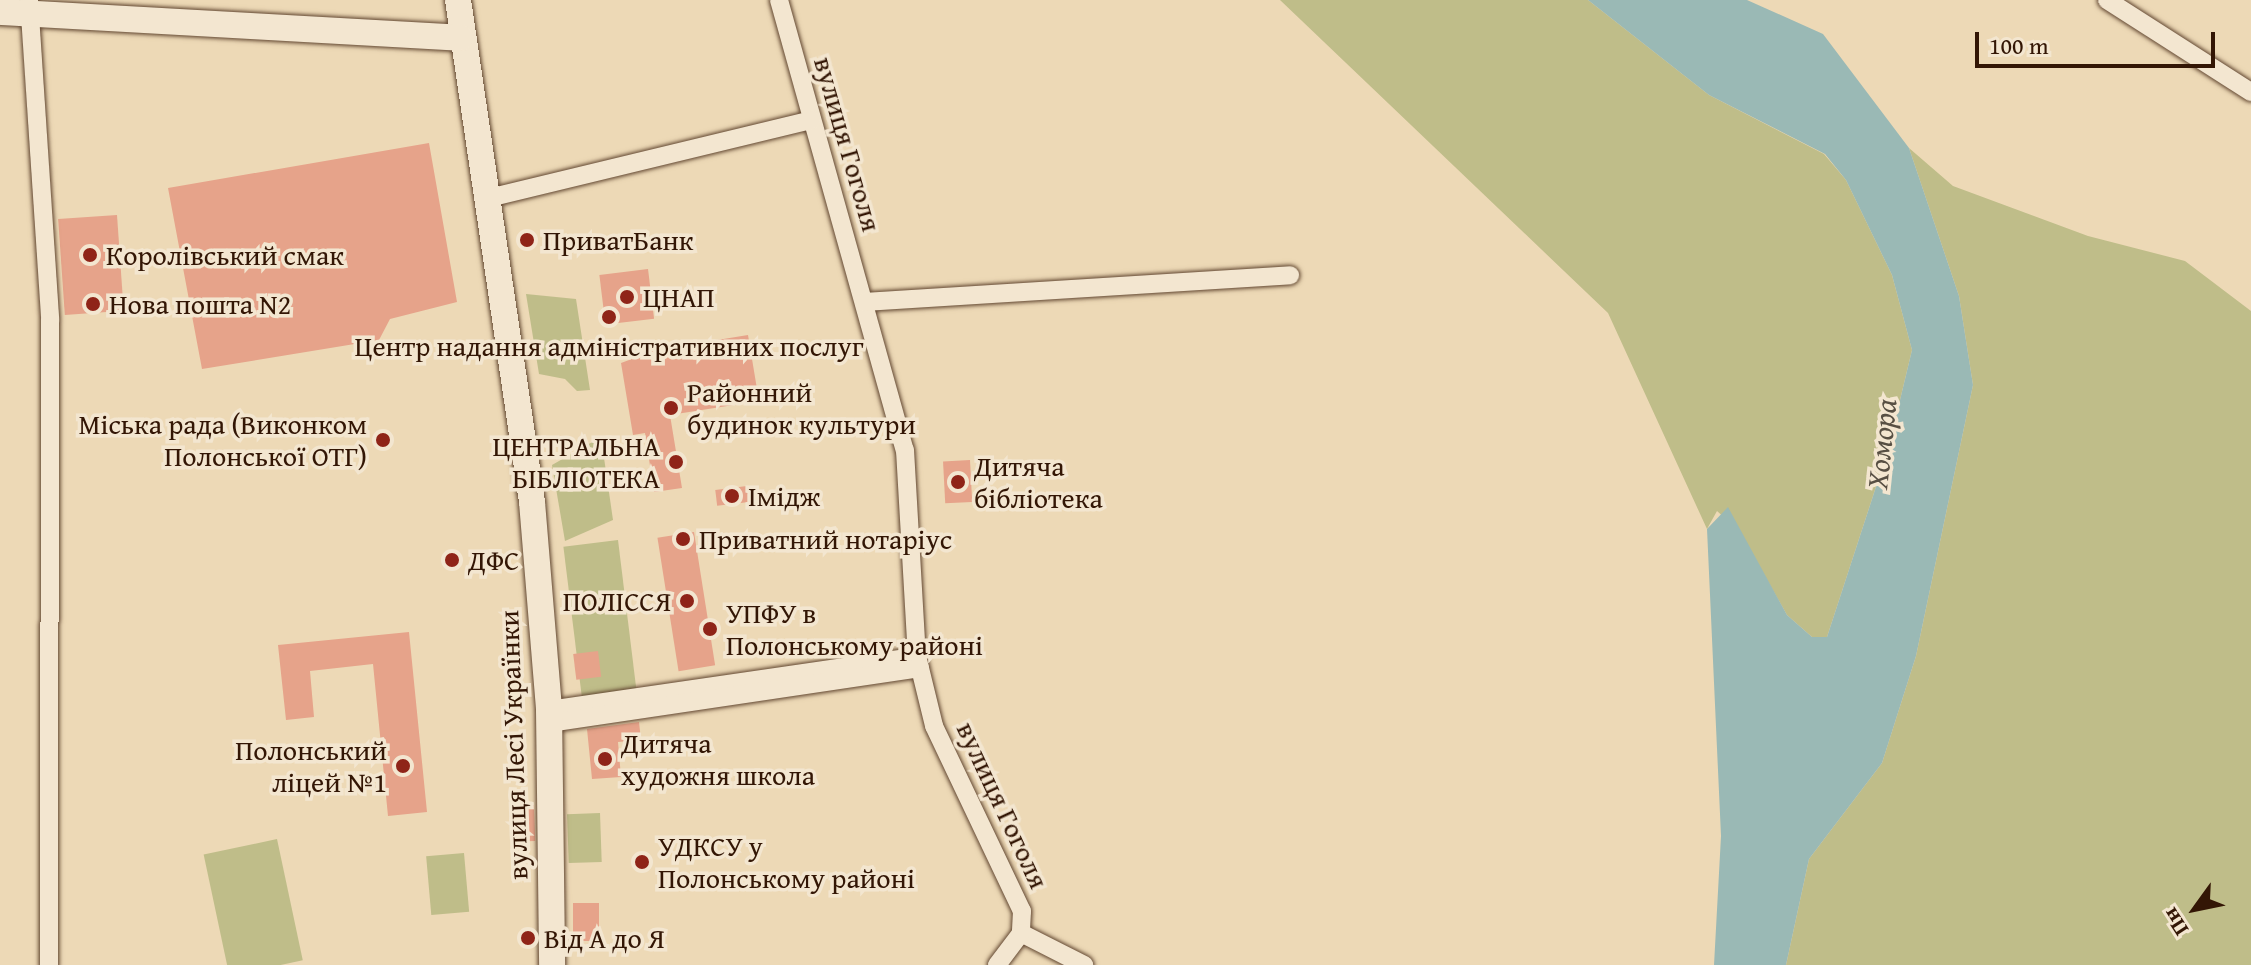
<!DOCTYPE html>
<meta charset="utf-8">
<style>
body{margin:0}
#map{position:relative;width:2251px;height:965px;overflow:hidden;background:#edd9b6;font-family:"Gentium Book Plus",serif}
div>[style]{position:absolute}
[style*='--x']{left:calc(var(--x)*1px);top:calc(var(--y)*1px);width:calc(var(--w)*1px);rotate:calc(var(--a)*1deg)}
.green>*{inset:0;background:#bfbd89;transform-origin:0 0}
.water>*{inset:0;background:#9ab9b5}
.building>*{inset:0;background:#e6a38a;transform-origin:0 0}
.roads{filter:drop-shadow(0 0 2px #624731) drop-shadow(0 0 2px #624731)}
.street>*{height:18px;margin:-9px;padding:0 9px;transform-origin:9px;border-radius:9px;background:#f3e6d0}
.secondary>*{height:26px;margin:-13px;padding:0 13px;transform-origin:13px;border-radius:13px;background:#f3e6d0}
.dots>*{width:22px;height:22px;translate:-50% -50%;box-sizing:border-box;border:4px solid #f3e6d0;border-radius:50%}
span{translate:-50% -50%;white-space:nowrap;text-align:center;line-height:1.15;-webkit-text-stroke:7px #f3e6d0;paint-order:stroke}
.street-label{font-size:28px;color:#331605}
.poi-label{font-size:28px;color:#331605}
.left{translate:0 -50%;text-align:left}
.right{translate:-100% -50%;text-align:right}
.water-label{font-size:30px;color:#574f43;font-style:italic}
.north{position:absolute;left:2155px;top:869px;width:80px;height:80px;-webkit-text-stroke:6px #f3e6d0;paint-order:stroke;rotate:237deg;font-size:22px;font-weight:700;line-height:32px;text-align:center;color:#331605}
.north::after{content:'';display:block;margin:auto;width:28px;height:36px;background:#331605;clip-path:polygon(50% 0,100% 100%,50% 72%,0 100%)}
.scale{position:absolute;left:1975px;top:32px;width:240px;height:36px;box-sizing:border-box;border:4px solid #331605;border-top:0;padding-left:10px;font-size:24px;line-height:28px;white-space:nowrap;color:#331605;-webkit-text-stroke:6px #f3e6d0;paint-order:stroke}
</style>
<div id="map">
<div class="green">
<div style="clip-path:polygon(1280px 0,1588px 0,1709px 95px,1824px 154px,1846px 180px,1892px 275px,1912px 350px,1888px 450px,1827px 637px,1812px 637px,1787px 615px,1740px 532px,1717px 511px,1707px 529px,1608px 313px)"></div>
<div style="clip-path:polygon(1909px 148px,1953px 186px,2088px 236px,2185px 261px,2251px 311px,2251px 965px,1786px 965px,1809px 859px,1882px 763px,1916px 656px,1973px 385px,1959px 296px)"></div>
<div style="clip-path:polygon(526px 294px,576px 299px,590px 390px,577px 391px,565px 379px,539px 374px)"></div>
<div style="clip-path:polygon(601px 437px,613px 520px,565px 541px,552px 465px)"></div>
<div style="left:618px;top:540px;width:161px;height:55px;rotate:83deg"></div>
<div style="left:600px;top:813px;width:49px;height:33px;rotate:88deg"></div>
<div style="left:277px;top:839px;width:124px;height:75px;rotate:78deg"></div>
<div style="left:464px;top:853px;width:59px;height:38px;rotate:85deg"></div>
</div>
<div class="water">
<div style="clip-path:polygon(1588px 0,1747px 0,1823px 34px,1909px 148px,1959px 296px,1973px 385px,1916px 656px,1882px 763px,1809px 859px,1786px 965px,1714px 965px,1721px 836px,1707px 529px,1728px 507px,1787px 615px,1812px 637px,1827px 637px,1888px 450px,1912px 350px,1892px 275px,1846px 180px,1825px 154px,1709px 95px)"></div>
</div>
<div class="building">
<div style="clip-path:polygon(429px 143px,457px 302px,390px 319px,379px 340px,202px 369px,168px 188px)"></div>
<div style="left:117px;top:215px;width:96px;height:59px;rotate:86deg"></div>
<div style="left:648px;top:269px;width:50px;height:49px;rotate:83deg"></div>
<div style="clip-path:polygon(748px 335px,759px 401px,670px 415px,682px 488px,654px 492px,645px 433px,633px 435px,621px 363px,648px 353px,647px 343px,661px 340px,662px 349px)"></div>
<div style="left:970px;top:460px;width:42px;height:27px;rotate:87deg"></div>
<div style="left:747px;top:486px;width:16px;height:32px;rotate:83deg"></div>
<div style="left:694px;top:532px;width:135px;height:37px;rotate:81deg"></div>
<div style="clip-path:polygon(409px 632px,427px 812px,388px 816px,373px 664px,310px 671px,314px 717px,286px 720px,278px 645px)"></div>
<div style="left:598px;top:651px;width:26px;height:25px;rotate:83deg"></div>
<div style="clip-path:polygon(639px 722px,641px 740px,618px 742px,621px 777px,592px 779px,587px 729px)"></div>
<div style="left:534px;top:805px;width:36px;height:24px;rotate:88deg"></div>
<div style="left:573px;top:903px;width:26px;height:38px"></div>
</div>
<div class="roads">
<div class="street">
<div style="--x:29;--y:0;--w:320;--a:86.2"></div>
<div style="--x:50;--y:319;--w:646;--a:90.09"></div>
<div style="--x:779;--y:0;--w:467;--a:74.4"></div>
<div style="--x:905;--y:450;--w:206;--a:86.7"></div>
<div style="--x:917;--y:656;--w:72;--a:76.3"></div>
<div style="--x:934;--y:726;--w:205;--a:64.6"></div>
<div style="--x:1022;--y:911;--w:22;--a:93"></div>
<div style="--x:2107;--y:0;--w:171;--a:32.6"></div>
<div style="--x:485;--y:199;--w:336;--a:-13.6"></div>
<div style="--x:865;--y:302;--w:426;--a:-3.6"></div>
<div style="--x:549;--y:710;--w:372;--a:-8.3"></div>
<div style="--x:549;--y:723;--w:375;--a:-8.4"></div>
<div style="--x:1021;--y:933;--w:71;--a:26.9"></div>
<div style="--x:997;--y:965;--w:40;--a:-53"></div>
</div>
<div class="secondary">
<div style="--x:458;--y:0;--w:507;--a:81.61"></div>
<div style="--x:532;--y:502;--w:209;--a:85.3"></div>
<div style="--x:549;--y:710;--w:255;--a:89.3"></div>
<div style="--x:0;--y:12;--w:461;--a:3.2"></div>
</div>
</div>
<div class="dots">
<div style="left:527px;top:240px;background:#8f2418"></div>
<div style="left:90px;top:255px;background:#8f2418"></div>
<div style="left:627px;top:297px;background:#8f2418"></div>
<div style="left:93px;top:304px;background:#8f2418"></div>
<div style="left:609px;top:317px;background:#8f2418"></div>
<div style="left:671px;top:408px;background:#8f2418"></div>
<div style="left:383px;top:440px;background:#8f2418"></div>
<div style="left:676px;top:462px;background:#8f2418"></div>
<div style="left:958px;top:482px;background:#8f2418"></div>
<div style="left:732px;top:496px;background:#8f2418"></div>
<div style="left:683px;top:539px;background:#8f2418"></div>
<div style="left:452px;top:560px;background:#8f2418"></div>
<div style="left:687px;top:601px;background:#8f2418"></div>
<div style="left:710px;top:629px;background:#8f2418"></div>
<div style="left:605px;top:759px;background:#8f2418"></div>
<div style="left:403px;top:766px;background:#8f2418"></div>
<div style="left:642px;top:862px;background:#8f2418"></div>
<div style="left:528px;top:938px;background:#8f2418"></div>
</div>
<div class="street-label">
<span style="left:848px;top:144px;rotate:74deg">вулиця Гоголя</span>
<span style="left:513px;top:745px;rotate:-92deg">вулиця Лесі Українки</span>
<span style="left:1003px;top:805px;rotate:65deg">вулиця Гоголя</span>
</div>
<div class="poi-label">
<span class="left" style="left:543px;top:240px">ПриватБанк</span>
<span class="left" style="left:106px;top:255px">Королівський смак</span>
<span class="left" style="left:643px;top:297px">ЦНАП</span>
<span class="left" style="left:109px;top:304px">Нова пошта N2</span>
<span style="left:609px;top:346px">Центр надання адміністративних послуг</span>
<span class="left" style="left:687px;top:408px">Районний<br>будинок культури</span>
<span class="right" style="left:367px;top:440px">Міська рада (Виконком<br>Полонської ОТГ)</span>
<span class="right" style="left:660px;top:462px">ЦЕНТРАЛЬНА<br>БІБЛІОТЕКА</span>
<span class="left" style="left:974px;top:482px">Дитяча<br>бібліотека</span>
<span class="left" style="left:748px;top:496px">Імідж</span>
<span class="left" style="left:699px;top:539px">Приватний нотаріус</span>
<span class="left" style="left:468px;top:560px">ДФС</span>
<span class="right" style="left:671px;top:601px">ПОЛІССЯ</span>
<span class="left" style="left:726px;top:629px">УПФУ в<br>Полонському районі</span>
<span class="left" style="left:621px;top:759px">Дитяча<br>художня школа</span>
<span class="right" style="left:387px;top:766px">Полонський<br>ліцей №1</span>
<span class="left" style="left:658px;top:862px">УДКСУ у<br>Полонському районi</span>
<span class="left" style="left:544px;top:938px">Від А до Я</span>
</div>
<div class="water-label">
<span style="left:1881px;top:444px;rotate:-84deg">Хомора</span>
</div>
<div class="north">Пн</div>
<div class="scale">100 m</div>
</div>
